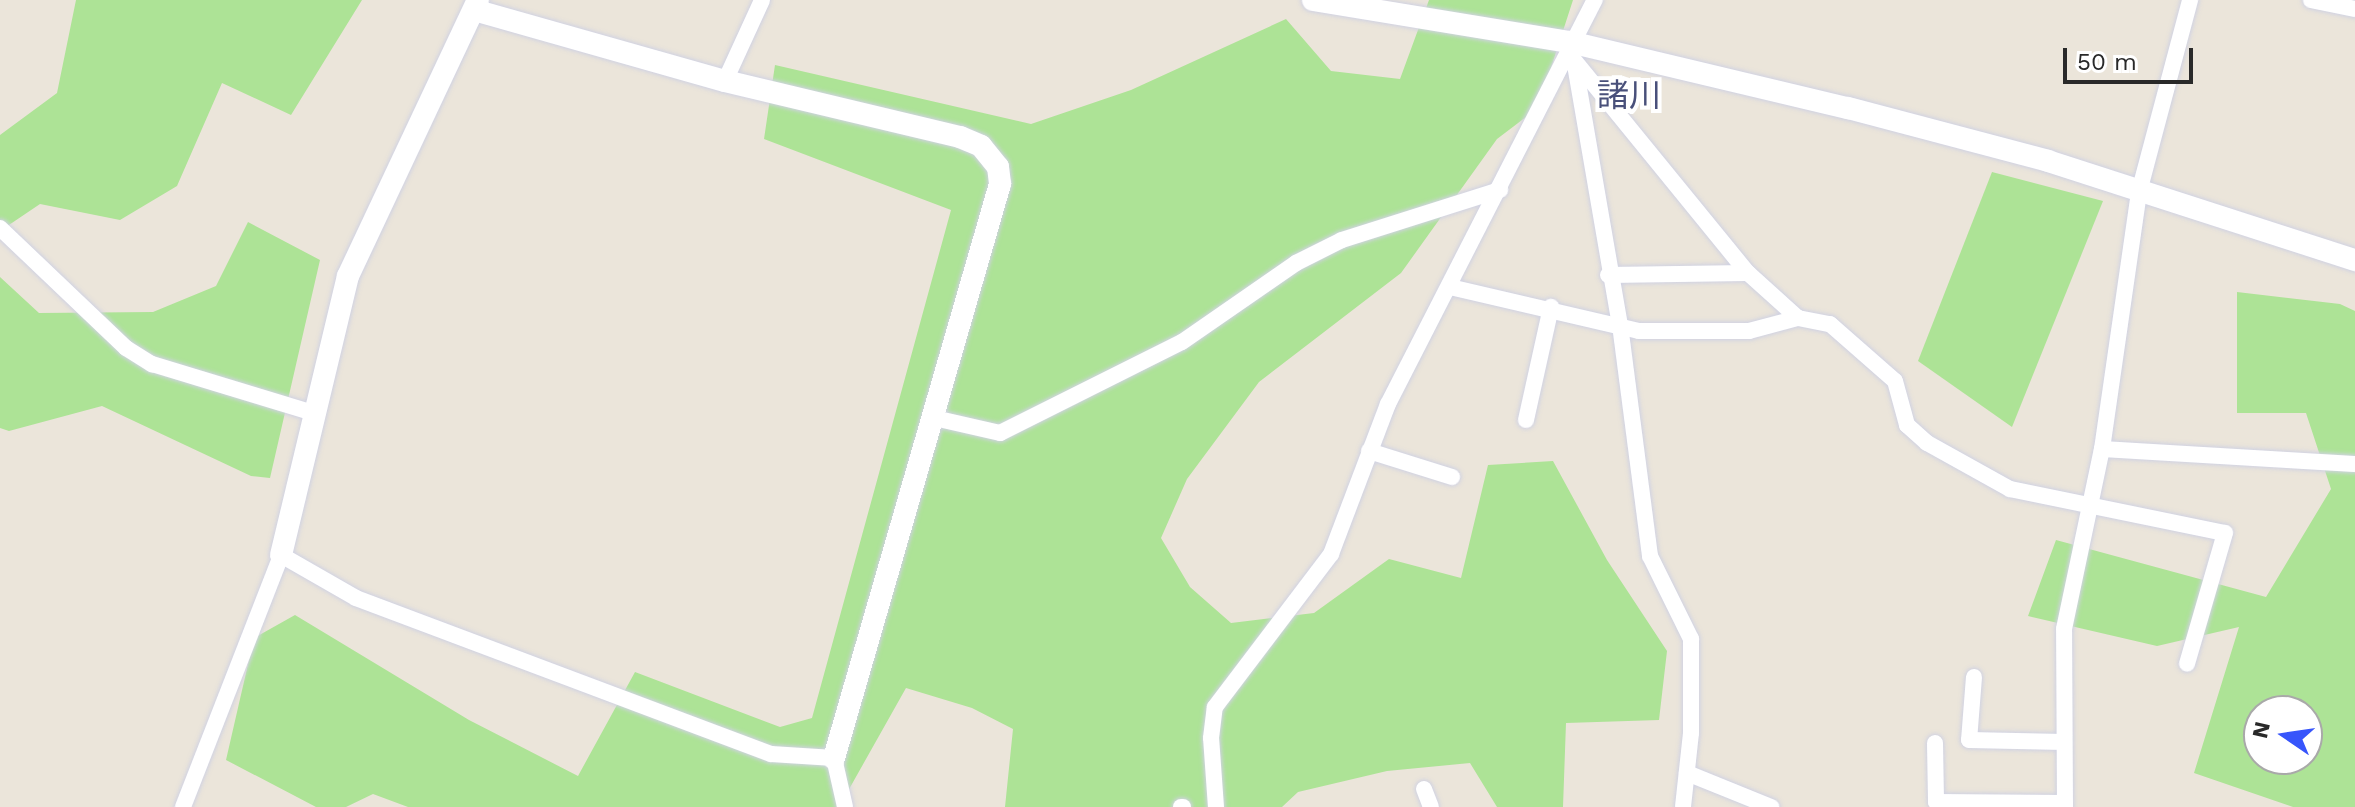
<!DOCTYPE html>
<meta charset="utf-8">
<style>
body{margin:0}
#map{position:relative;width:2355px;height:807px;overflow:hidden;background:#ebe5da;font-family:"Work Sans","Noto Sans JP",sans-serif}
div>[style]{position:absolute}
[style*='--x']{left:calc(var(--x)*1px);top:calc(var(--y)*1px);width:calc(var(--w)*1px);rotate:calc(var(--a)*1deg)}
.green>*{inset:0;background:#ade396}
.roads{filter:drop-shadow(0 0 2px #d0d2e2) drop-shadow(0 0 2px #d0d2e2)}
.street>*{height:16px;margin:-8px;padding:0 8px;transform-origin:8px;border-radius:8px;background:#fff}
.secondary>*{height:22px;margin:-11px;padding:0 11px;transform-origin:11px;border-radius:11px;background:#fff}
span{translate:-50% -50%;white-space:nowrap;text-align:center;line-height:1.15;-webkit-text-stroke:8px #fff;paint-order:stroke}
.quarter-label{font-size:32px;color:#49507a}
.north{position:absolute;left:2243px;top:695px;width:80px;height:80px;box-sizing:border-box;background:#fff;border:2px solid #a9a9a9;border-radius:50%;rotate:283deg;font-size:22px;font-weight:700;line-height:32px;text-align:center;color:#292929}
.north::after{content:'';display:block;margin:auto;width:28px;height:36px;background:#3755fb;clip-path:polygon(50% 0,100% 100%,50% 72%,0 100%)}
.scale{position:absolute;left:2063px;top:48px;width:130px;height:36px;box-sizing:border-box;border:4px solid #292929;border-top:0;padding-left:10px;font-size:24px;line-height:28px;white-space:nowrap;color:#292929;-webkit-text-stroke:6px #fff;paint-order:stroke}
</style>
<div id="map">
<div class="green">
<div style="clip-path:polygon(76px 0,362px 0,291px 115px,222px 83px,177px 186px,120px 220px,40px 204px,0 231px,0 135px,57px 93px)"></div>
<div style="clip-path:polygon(1429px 0,1573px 0,1538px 108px,1497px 139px,1401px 273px,1259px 382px,1187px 479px,1161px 538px,1190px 587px,1231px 623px,1314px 613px,1389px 559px,1461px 578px,1488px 465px,1553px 461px,1607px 560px,1667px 651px,1659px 720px,1566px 723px,1563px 807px,1497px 807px,1470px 763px,1387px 771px,1298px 792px,1282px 807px,1005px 807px,1013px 729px,972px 708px,906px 688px,839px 807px,408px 807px,373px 794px,346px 807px,316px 807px,226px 760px,254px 638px,295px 615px,469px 720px,578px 776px,635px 672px,780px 727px,812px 718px,951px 210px,764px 139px,775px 65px,1031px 124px,1131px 90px,1286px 19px,1331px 71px,1400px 79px)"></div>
<div style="clip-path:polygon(1992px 172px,2103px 201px,2012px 427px,1918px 361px)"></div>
<div style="clip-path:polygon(248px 222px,320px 260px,270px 478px,251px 476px,102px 406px,9px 431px,0 428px,0 277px,39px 313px,153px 312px,216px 286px)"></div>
<div style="clip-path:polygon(evenodd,2237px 292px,2340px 304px,2355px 311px,2355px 807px,2293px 807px,2194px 773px,2239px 627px,2157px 646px,2028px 616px,2056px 540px,2266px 597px,2331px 489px,2306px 413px,2237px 413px,2237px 292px,2259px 711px,2307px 711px,2307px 759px,2259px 759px,2259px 711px)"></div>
</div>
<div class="roads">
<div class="street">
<div style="--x:2311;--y:0;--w:45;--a:11.6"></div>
<div style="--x:1574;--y:60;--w:275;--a:50.8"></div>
<div style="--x:1748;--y:273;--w:67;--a:42"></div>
<div style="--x:1798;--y:318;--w:33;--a:11"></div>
<div style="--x:1830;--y:324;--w:86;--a:41.2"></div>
<div style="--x:1895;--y:381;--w:46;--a:74.7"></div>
<div style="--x:1907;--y:425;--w:27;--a:42"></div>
<div style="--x:1927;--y:443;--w:95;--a:29"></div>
<div style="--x:2010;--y:489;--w:219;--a:11.6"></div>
<div style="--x:2225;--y:533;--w:136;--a:106.2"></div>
<div style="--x:1575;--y:65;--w:264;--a:80.2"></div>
<div style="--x:1620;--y:325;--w:233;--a:82.6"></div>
<div style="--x:1650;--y:556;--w:93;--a:63.7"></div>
<div style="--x:1691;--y:639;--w:94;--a:90"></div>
<div style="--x:1691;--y:733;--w:74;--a:96.2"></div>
<div style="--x:725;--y:81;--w:89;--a:-65.4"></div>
<div style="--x:0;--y:228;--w:174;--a:43.6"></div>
<div style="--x:126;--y:348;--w:31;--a:32"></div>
<div style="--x:152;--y:364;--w:168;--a:16.9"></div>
<div style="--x:1608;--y:275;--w:140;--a:-0.8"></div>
<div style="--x:1450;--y:287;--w:194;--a:13.1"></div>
<div style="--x:1639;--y:331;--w:110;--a:0"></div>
<div style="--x:1749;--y:331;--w:51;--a:-14.9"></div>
<div style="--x:930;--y:417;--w:72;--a:12.9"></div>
<div style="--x:1000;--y:433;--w:203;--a:-26.6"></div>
<div style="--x:1182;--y:342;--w:139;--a:-34.7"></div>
<div style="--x:1296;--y:263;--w:51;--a:-26.6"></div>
<div style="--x:1342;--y:240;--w:166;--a:-17.6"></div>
<div style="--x:1526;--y:420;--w:116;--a:-77.5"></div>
<div style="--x:2102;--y:449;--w:253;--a:3.4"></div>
<div style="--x:1369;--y:451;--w:87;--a:17.4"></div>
<div style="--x:1974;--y:677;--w:63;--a:94.5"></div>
<div style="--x:1969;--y:740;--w:95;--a:1.2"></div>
<div style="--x:1935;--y:743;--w:59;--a:89"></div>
<div style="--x:1936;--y:802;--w:129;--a:0.4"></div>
<div style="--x:1687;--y:773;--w:91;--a:22"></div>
<div style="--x:1424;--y:789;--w:19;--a:69"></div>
<div style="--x:183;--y:807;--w:270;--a:-68.7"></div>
<div style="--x:281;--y:555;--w:86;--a:29.8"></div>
<div style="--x:356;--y:598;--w:443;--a:20.6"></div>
<div style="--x:771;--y:754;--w:63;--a:3.6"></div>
<div style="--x:834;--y:758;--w:50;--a:77.3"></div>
<div style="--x:1181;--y:807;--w:2;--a:0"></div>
<div style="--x:1216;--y:807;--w:69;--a:-94.1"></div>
<div style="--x:1211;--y:738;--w:31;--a:-83"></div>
<div style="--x:1215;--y:707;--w:192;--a:-52.8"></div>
<div style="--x:1331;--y:554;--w:160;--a:-69.2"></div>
<div style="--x:1388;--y:404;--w:454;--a:-62.9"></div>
<div style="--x:2065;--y:807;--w:178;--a:-90.3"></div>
<div style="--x:2064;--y:629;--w:184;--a:-78.1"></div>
<div style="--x:2102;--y:449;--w:260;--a:-81.8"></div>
<div style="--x:2139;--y:192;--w:199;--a:-75.1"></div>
</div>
<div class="secondary">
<div style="--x:1313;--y:0;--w:260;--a:9.3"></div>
<div style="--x:1570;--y:42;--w:286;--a:13.4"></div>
<div style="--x:1848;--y:108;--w:207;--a:14.8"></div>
<div style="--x:2048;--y:161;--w:323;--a:17.9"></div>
<div style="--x:474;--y:10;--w:261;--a:15.8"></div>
<div style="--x:725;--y:81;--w:242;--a:13.4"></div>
<div style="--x:960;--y:137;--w:23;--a:23"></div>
<div style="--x:981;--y:146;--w:27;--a:51"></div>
<div style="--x:998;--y:167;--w:17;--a:83"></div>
<div style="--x:1000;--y:184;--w:598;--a:106.13"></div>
<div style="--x:281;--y:555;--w:287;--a:-76.5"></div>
<div style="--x:348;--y:276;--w:305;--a:-64.8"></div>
</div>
</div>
<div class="quarter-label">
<span style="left:1629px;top:95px">諸川</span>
</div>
<div class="north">N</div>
<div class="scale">50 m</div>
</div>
